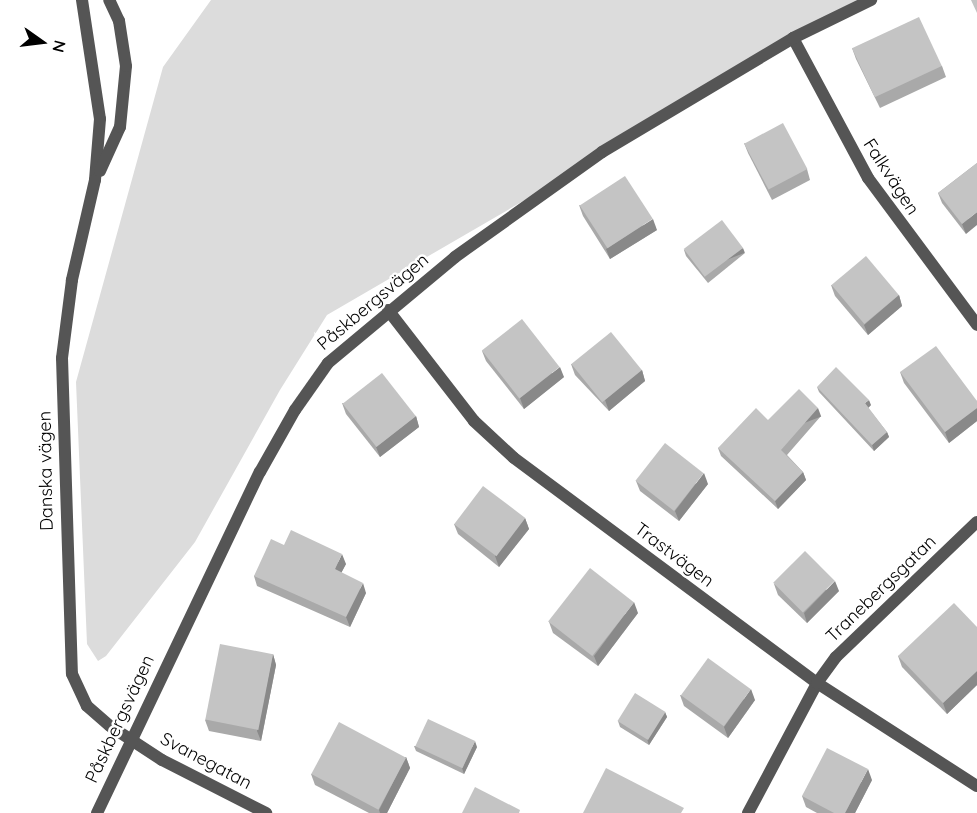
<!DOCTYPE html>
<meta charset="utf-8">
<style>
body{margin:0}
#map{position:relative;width:977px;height:813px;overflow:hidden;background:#fff;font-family:Quicksand,sans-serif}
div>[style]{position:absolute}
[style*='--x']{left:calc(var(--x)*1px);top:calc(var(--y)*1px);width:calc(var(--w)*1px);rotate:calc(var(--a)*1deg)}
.green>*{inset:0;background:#dcdcdc}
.street>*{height:12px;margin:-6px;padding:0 6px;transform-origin:6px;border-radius:6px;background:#555}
.wall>*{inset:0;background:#a9a9a9}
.shaded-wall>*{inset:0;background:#898989;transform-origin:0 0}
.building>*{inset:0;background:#c4c4c4;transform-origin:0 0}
span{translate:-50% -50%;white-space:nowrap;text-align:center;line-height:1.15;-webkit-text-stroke:5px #fff;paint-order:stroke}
.street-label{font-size:18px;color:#000}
.north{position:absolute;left:12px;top:12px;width:60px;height:60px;-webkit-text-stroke:4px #fff;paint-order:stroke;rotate:104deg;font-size:16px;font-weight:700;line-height:24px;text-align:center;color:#000}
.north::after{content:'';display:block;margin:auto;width:21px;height:27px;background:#000;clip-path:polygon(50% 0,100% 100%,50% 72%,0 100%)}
</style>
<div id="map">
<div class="green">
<div style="clip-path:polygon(211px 0,869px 0,327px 315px,280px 390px,195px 542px,106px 656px,98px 661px,87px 644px,76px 382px,163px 67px)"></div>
</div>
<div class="street">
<div style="--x:82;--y:0;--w:120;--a:81.4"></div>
<div style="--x:100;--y:119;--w:61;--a:94.7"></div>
<div style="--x:95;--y:180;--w:103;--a:103"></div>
<div style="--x:72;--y:280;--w:79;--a:97.3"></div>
<div style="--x:62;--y:358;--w:316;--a:88.2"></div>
<div style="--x:72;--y:674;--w:35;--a:65"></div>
<div style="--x:87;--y:706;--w:30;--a:41"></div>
<div style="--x:110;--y:726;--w:62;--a:33.2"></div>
<div style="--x:162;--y:760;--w:117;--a:27"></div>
<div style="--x:793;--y:38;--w:159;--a:61.8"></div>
<div style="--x:868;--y:178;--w:183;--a:53.4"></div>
<div style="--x:100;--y:171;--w:48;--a:-65.6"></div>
<div style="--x:120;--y:127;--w:61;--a:-84.4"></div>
<div style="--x:126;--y:66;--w:46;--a:-98.8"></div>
<div style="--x:119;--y:21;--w:23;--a:-115"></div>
<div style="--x:388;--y:310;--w:140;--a:52.2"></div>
<div style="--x:474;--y:421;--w:54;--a:42.8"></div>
<div style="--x:514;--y:458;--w:377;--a:36.6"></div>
<div style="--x:817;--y:683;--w:190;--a:32.8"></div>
<div style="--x:97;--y:813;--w:378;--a:-64.5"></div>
<div style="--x:260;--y:472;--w:71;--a:-60.6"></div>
<div style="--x:295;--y:410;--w:57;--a:-54.9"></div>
<div style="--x:328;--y:363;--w:165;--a:-39.8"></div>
<div style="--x:455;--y:257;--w:181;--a:-35.5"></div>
<div style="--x:602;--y:152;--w:222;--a:-30.8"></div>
<div style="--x:793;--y:38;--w:87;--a:-26"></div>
<div style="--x:748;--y:813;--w:147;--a:-62"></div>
<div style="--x:817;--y:683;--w:32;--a:-54"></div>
<div style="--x:836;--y:657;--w:195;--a:-43.8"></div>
</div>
<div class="wall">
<div style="clip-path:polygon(852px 48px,942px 66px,946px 77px,880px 108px,856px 59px)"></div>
<div style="clip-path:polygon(744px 143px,807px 169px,810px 180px,772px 200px,748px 153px)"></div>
<div style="clip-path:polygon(977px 163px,966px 234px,942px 203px,938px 193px)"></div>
<div style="clip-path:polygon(579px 205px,657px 230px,610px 259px,583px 216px)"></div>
<div style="clip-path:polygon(684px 250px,745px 253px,708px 283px,686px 256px)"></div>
<div style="clip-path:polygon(831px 285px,899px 295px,902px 306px,868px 335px,835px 296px)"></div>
<div style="clip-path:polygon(482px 351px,564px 377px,524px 409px,486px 361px)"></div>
<div style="clip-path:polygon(571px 364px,642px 370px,645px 381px,609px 411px,575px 375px)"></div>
<div style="clip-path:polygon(900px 372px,977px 401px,977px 421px,949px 443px,904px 383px)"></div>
<div style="clip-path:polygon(817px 387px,871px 405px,868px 408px,887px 432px,889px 437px,874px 451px,819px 392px)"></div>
<div style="clip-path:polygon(342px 403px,416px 416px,419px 427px,380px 457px,346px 414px)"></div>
<div style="clip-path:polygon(821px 416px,787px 455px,803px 472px,806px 480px,778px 509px,721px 456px,718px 448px,768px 420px)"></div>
<div style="clip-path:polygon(636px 481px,708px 484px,679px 521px,640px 491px)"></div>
<div style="clip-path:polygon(525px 518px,529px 529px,499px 567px,458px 534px,454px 524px)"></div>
<div style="clip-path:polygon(284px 545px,346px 564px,341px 573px,366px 593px,350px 627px,257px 586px,254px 576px)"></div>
<div style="clip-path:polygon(774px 584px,839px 591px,807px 623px,778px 595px)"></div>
<div style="clip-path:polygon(638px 613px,598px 666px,553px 633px,549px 622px)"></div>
<div style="clip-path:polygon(977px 627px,977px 685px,947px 714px,902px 667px,898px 656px)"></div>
<div style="clip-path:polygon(273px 654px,276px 665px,261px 741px,209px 731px,205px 720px)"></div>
<div style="clip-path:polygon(680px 695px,755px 700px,728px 738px,684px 706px)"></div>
<div style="clip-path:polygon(665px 712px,667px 717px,649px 745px,620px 727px,618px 721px)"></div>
<div style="clip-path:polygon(414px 746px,477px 747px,464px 774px,416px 751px)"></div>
<div style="clip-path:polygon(406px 757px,410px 768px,387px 813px,369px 813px,315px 785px,311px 774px)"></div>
<div style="clip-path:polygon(872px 780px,855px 813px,817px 813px,806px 807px,802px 796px)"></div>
</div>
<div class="shaded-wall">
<div style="clip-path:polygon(977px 212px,977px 225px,966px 234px,962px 224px)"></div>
<div style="clip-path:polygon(653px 219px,657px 230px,610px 259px,606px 249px)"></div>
<div style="left:743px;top:248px;width:5px;height:48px;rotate:68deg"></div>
<div style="clip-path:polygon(899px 295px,902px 306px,868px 335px,864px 325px)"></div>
<div style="clip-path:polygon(560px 367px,564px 377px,524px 409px,520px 398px)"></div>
<div style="clip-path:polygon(642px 370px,645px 381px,609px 411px,605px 400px)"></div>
<div style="clip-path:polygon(869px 400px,871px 405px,867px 409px,865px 403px)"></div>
<div style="left:818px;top:408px;width:9px;height:56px;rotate:69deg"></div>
<div style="clip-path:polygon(977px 408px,977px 421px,949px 443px,945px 432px)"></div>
<div style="clip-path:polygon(416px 416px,419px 427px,380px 457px,376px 447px)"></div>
<div style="clip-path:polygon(887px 432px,889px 437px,874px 451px,872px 445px)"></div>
<div style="clip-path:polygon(803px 472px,806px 480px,778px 509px,775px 501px)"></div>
<div style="clip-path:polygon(704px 473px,708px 484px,679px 521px,675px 511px)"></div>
<div style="clip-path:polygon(525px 518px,529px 529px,499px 567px,495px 556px)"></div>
<div style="clip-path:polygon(342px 554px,346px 564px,338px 579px,335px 569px)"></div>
<div style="clip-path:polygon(835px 581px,839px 591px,807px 623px,804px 613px)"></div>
<div style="clip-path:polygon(363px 583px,366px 593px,350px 627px,346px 617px)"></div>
<div style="clip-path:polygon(634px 602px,638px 613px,598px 666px,594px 656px)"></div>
<div style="clip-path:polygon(273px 654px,276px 665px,261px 741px,257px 731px)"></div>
<div style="clip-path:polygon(977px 671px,977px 685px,947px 714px,943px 703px)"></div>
<div style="clip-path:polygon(751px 689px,755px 700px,728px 738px,724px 727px)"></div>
<div style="clip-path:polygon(665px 712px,667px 717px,649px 745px,647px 739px)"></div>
<div style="clip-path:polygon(475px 741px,477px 747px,464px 774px,462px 768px)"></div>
<div style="clip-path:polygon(406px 757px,410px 768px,387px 813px,380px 813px,379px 810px)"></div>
<div style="clip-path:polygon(868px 769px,872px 780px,855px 813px,845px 813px)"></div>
</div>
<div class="building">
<div style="clip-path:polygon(971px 0,977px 0,977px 13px)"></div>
<div style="left:919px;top:17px;width:54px;height:74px;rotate:65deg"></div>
<div style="left:783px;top:123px;width:52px;height:44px;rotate:62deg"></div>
<div style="clip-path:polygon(977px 163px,977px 212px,962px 224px,938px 193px)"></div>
<div style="left:625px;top:176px;width:51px;height:54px;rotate:57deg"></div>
<div style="left:722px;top:220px;width:35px;height:48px;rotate:53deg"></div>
<div style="left:866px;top:256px;width:51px;height:45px;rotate:50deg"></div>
<div style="left:522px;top:319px;width:61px;height:51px;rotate:52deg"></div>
<div style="left:611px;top:332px;width:49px;height:51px;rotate:51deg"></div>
<div style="clip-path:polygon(936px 346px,977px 401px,977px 408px,945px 432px,900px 372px)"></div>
<div style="clip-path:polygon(836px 367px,869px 400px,865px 403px,887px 432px,872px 445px,817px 387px)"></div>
<div style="left:382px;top:373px;width:55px;height:50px;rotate:52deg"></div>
<div style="clip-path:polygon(799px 389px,818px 408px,781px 450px,803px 472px,775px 501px,718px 448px,756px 408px,768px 420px)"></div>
<div style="left:665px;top:443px;width:49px;height:48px;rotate:38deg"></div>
<div style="left:483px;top:486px;width:53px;height:48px;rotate:37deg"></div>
<div style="clip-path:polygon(291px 530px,342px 554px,335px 569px,363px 583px,346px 617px,254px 576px,271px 539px,284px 545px)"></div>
<div style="left:805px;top:551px;width:42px;height:45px;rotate:45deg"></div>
<div style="left:590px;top:568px;width:56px;height:68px;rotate:38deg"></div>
<div style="clip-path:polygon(954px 603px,977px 627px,977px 671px,943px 703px,898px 656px)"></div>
<div style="left:220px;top:644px;width:54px;height:77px;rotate:11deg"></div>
<div style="left:708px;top:658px;width:53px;height:46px;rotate:36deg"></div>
<div style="left:635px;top:693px;width:36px;height:33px;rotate:32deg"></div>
<div style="left:428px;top:719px;width:52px;height:30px;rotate:25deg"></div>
<div style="left:339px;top:722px;width:76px;height:59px;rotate:28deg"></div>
<div style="clip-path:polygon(827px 748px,868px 769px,845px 813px,834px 813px,802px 796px)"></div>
<div style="clip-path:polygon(606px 768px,684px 808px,681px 813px,583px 813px)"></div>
<div style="clip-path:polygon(475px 787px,520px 810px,519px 813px,462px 813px)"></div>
</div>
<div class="street-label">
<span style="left:891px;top:177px;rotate:57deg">Falkvägen</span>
<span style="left:373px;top:302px;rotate:-40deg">Påskbergsvägen</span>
<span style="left:46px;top:471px;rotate:-91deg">Danska vägen</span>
<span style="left:674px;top:555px;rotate:37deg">Trastvägen</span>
<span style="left:881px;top:589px;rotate:-44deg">Tranebergsgatan</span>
<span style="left:120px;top:719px;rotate:-65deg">Påskbergsvägen</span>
<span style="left:206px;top:761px;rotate:28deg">Svanegatan</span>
</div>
<div class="north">N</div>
</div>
